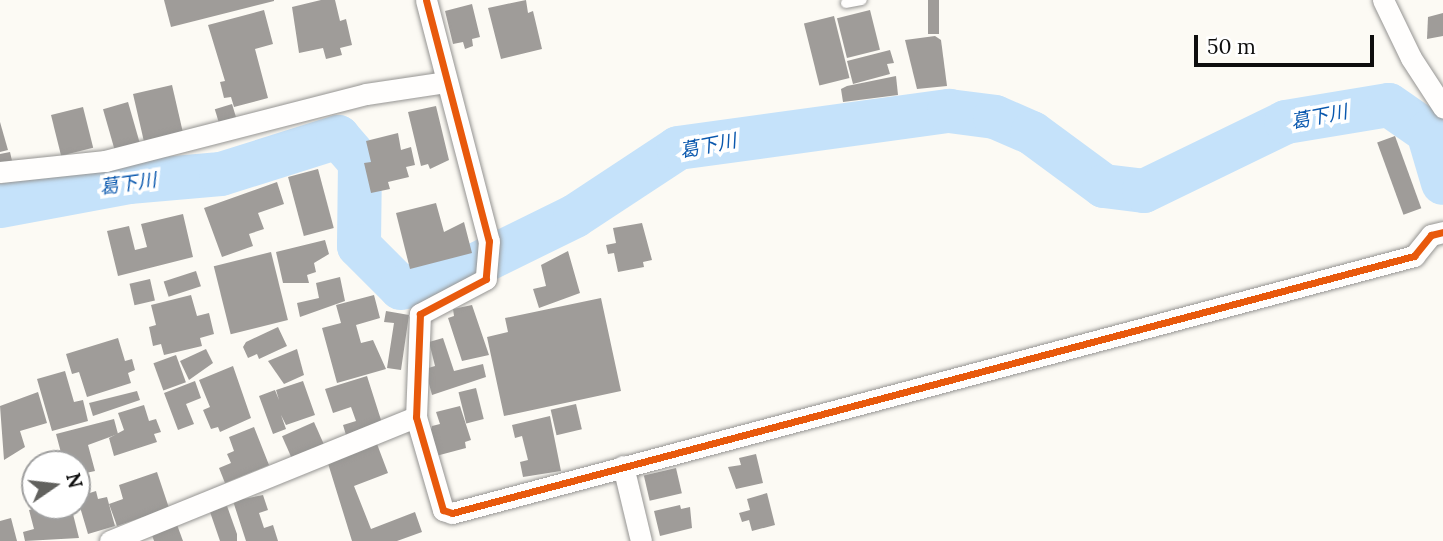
<!DOCTYPE html>
<meta charset="utf-8">
<style>
body{margin:0}
#map{position:relative;width:1443px;height:541px;overflow:hidden;background:#fcfaf4;font-family:Lora,"Noto Sans JP",serif}
div>[style]{position:absolute}
[style*='--x']{left:calc(var(--x)*1px);top:calc(var(--y)*1px);width:calc(var(--w)*1px);rotate:calc(var(--a)*1deg)}
.river>*{height:44px;margin:-22px;padding:0 22px;transform-origin:22px;border-radius:22px;background:#c5e2fa}
.building>*{inset:0;background:#9f9c99;transform-origin:0 0}
.roads{filter:drop-shadow(0 0 2px #959492) drop-shadow(0 0 2px #959492)}
.lane>*{height:10px;margin:-5px;padding:0 5px;transform-origin:5px;border-radius:5px;background:#fffefd}
.street>*{height:21px;margin:-10.5px;padding:0 10.5px;transform-origin:10.5px;border-radius:10.5px;background:#fffefd}
.cycleway>*{height:7px;margin:-3.5px;padding:0 3.5px;transform-origin:3.5px;border-radius:3.5px;background:#e8590c}
span{translate:-50% -50%;white-space:nowrap;text-align:center;line-height:1.15;-webkit-text-stroke:7px #fff;paint-order:stroke}
.water-label{font-size:19px;color:#0a58ae;font-style:italic}
.north{position:absolute;left:21px;top:450px;width:70px;height:70px;box-sizing:border-box;background:#fff;border:2px solid #9f9f9f;border-radius:50%;rotate:76deg;font-size:19px;font-weight:700;line-height:28px;text-align:center;color:#0e0e0e}
.north::after{content:'';display:block;margin:auto;width:24px;height:32px;background:#61615e;clip-path:polygon(50% 0,100% 100%,50% 72%,0 100%)}
.scale{position:absolute;left:1194px;top:35px;width:180px;height:32px;box-sizing:border-box;border:4px solid #0e0e0e;border-top:0;padding-left:9px;font-size:21px;line-height:24px;white-space:nowrap;color:#0e0e0e;-webkit-text-stroke:5px #fff;paint-order:stroke}
</style>
<div id="map">
<div class="river">
<div style="--x:0;--y:206;--w:131;--a:-10.5"></div>
<div style="--x:129;--y:182;--w:92;--a:-5"></div>
<div style="--x:221;--y:174;--w:123;--a:-17.5"></div>
<div style="--x:338;--y:137;--w:33;--a:49"></div>
<div style="--x:360;--y:162;--w:84;--a:90.7"></div>
<div style="--x:359;--y:246;--w:59;--a:45"></div>
<div style="--x:401;--y:288;--w:49;--a:-11.8"></div>
<div style="--x:449;--y:278;--w:140;--a:-26.2"></div>
<div style="--x:575;--y:216;--w:123;--a:-33.4"></div>
<div style="--x:678;--y:148;--w:274;--a:-7.8"></div>
<div style="--x:949;--y:111;--w:46;--a:7.4"></div>
<div style="--x:995;--y:117;--w:40;--a:23.4"></div>
<div style="--x:1032;--y:133;--w:89;--a:36.4"></div>
<div style="--x:1104;--y:186;--w:40;--a:7.1"></div>
<div style="--x:1144;--y:191;--w:158;--a:-25.9"></div>
<div style="--x:1286;--y:122;--w:104;--a:-9.4"></div>
<div style="--x:1389;--y:105;--w:47;--a:34.7"></div>
<div style="--x:1428;--y:132;--w:53;--a:73.6"></div>
</div>
<div class="building">
<div style="clip-path:polygon(164px 0,274px 0,274px 1px,171px 27px)"></div>
<div style="clip-path:polygon(321px 0,335px 0,340px 21px,346px 19px,352px 45px,340px 48px,342px 55px,326px 59px,323px 48px,299px 53px,292px 7px)"></div>
<div style="clip-path:polygon(526px 0,528px 13px,533px 11px,542px 49px,501px 59px,488px 8px)"></div>
<div style="left:928px;top:0;width:11px;height:34px"></div>
<div style="clip-path:polygon(472px 4px,480px 37px,472px 39px,473px 46px,465px 49px,463px 42px,453px 44px,445px 11px)"></div>
<div style="clip-path:polygon(264px 10px,273px 44px,255px 49px,268px 98px,234px 107px,231px 97px,224px 98px,220px 82px,225px 81px,208px 25px)"></div>
<div style="left:870px;top:10px;width:41px;height:34px;rotate:76deg"></div>
<div style="clip-path:polygon(1443px 13px,1443px 36px,1427px 39px,1428px 17px)"></div>
<div style="left:834px;top:16px;width:64px;height:31px;rotate:76deg"></div>
<div style="clip-path:polygon(935px 36px,941px 40px,947px 86px,917px 89px,905px 40px)"></div>
<div style="clip-path:polygon(890px 50px,894px 63px,887px 64px,890px 74px,853px 84px,847px 61px)"></div>
<div style="clip-path:polygon(896px 76px,898px 95px,843px 102px,841px 89px,847px 86px)"></div>
<div style="left:172px;top:85px;width:52px;height:40px;rotate:77deg"></div>
<div style="left:128px;top:102px;width:44px;height:26px;rotate:74deg"></div>
<div style="left:232px;top:104px;width:17px;height:18px;rotate:73deg"></div>
<div style="clip-path:polygon(436px 106px,449px 160px,430px 169px,428px 164px,421px 166px,408px 112px)"></div>
<div style="left:83px;top:107px;width:42px;height:33px;rotate:76deg"></div>
<div style="clip-path:polygon(0 122px,8px 150px,0 152px)"></div>
<div style="clip-path:polygon(398px 133px,401px 150px,411px 147px,415px 165px,406px 167px,409px 177px,388px 182px,390px 189px,371px 193px,364px 163px,371px 162px,366px 141px)"></div>
<div style="left:1395px;top:136px;width:77px;height:19px;rotate:70deg"></div>
<div style="clip-path:polygon(10px 152px,13px 165px,0 168px,0 154px)"></div>
<div style="left:318px;top:169px;width:61px;height:31px;rotate:75deg"></div>
<div style="clip-path:polygon(277px 182px,284px 204px,258px 213px,264px 229px,249px 234px,253px 246px,222px 257px,204px 208px)"></div>
<div style="clip-path:polygon(436px 203px,444px 232px,464px 222px,472px 253px,410px 269px,396px 213px)"></div>
<div style="clip-path:polygon(183px 214px,193px 257px,118px 276px,107px 231px,129px 226px,135px 250px,147px 247px,141px 224px)"></div>
<div style="clip-path:polygon(642px 223px,652px 260px,643px 262px,644px 267px,618px 272px,614px 253px,608px 254px,606px 245px,616px 243px,613px 228px)"></div>
<div style="clip-path:polygon(325px 240px,329px 254px,314px 263px,316px 272px,307px 275px,309px 283px,283px 283px,276px 252px)"></div>
<div style="clip-path:polygon(568px 251px,580px 293px,539px 308px,533px 289px,546px 286px,541px 265px)"></div>
<div style="left:271px;top:252px;width:70px;height:59px;rotate:76deg"></div>
<div style="left:196px;top:271px;width:16px;height:34px;rotate:72deg"></div>
<div style="clip-path:polygon(340px 277px,345px 301px,300px 317px,297px 303px,319px 298px,316px 283px)"></div>
<div style="left:150px;top:279px;width:22px;height:21px;rotate:77deg"></div>
<div style="clip-path:polygon(191px 295px,197px 316px,209px 313px,214px 334px,200px 338px,202px 346px,164px 355px,161px 344px,153px 346px,149px 327px,156px 325px,151px 305px)"></div>
<div style="clip-path:polygon(374px 295px,380px 318px,356px 325px,361px 343px,373px 340px,386px 369px,337px 383px,322px 328px,341px 323px,336px 305px)"></div>
<div style="clip-path:polygon(601px 298px,621px 391px,504px 416px,487px 337px,508px 332px,505px 318px)"></div>
<div style="clip-path:polygon(472px 305px,489px 355px,462px 361px,448px 318px,454px 316px,453px 309px)"></div>
<div style="clip-path:polygon(386px 311px,409px 315px,401px 370px,387px 368px,394px 323px,384px 322px)"></div>
<div style="clip-path:polygon(278px 327px,287px 346px,259px 359px,257px 354px,248px 358px,243px 347px,246px 342px)"></div>
<div style="clip-path:polygon(118px 338px,125px 361px,132px 359px,135px 370px,128px 373px,131px 383px,87px 397px,79px 372px,72px 374px,66px 354px)"></div>
<div style="clip-path:polygon(443px 338px,454px 371px,483px 364px,486px 377px,432px 395px,425px 369px,435px 366px,429px 342px)"></div>
<div style="clip-path:polygon(206px 349px,213px 363px,189px 380px,180px 361px)"></div>
<div style="clip-path:polygon(297px 349px,304px 375px,284px 384px,268px 361px)"></div>
<div style="left:176px;top:355px;width:29px;height:24px;rotate:70deg"></div>
<div style="clip-path:polygon(233px 366px,251px 418px,220px 432px,218px 427px,211px 429px,203px 410px,210px 407px,199px 380px)"></div>
<div style="clip-path:polygon(65px 371px,74px 402px,83px 400px,88px 421px,52px 431px,37px 379px)"></div>
<div style="clip-path:polygon(367px 376px,382px 423px,346px 435px,343px 425px,356px 421px,351px 407px,333px 413px,325px 389px)"></div>
<div style="clip-path:polygon(195px 381px,201px 398px,186px 404px,194px 424px,178px 430px,164px 393px)"></div>
<div style="clip-path:polygon(303px 381px,315px 415px,286px 425px,281px 415px,286px 429px,273px 434px,259px 396px,275px 390px,279px 400px,276px 390px)"></div>
<div style="left:476px;top:388px;width:32px;height:18px;rotate:76deg"></div>
<div style="clip-path:polygon(137px 391px,140px 400px,93px 416px,89px 403px)"></div>
<div style="clip-path:polygon(38px 392px,47px 423px,20px 431px,25px 447px,4px 460px,0 406px)"></div>
<div style="left:576px;top:404px;width:26px;height:26px;rotate:77deg"></div>
<div style="clip-path:polygon(144px 405px,149px 421px,156px 419px,161px 432px,154px 434px,157px 442px,114px 456px,109px 438px,124px 430px,118px 413px)"></div>
<div style="clip-path:polygon(460px 406px,471px 440px,465px 442px,466px 448px,436px 456px,430px 433px,432px 426px,440px 424px,436px 412px)"></div>
<div style="clip-path:polygon(550px 416px,561px 471px,523px 477px,520px 462px,528px 460px,522px 436px,515px 438px,512px 425px)"></div>
<div style="clip-path:polygon(114px 419px,118px 434px,88px 445px,95px 471px,77px 475px,77px 464px,64px 464px,56px 434px)"></div>
<div style="left:314px;top:422px;width:24px;height:35px;rotate:66deg"></div>
<div style="clip-path:polygon(254px 427px,269px 465px,225px 483px,219px 468px,231px 463px,227px 454px,234px 451px,229px 437px)"></div>
<div style="clip-path:polygon(377px 444px,388px 473px,354px 486px,371px 529px,415px 512px,422px 532px,397px 541px,352px 541px,326px 457px)"></div>
<div style="clip-path:polygon(756px 454px,763px 483px,736px 489px,728px 467px,741px 465px,739px 458px)"></div>
<div style="left:676px;top:468px;width:26px;height:33px;rotate:77deg"></div>
<div style="clip-path:polygon(157px 472px,169px 508px,117px 526px,109px 504px,123px 499px,119px 485px)"></div>
<div style="clip-path:polygon(96px 491px,98px 499px,107px 497px,115px 526px,88px 534px,77px 497px)"></div>
<div style="clip-path:polygon(767px 493px,775px 525px,752px 531px,749px 520px,742px 522px,739px 513px,750px 510px,747px 499px)"></div>
<div style="clip-path:polygon(263px 495px,268px 510px,259px 513px,264px 528px,273px 525px,278px 541px,246px 541px,233px 501px)"></div>
<div style="clip-path:polygon(680px 505px,681px 509px,690px 507px,692px 528px,660px 536px,654px 511px)"></div>
<div style="clip-path:polygon(44px 506px,71px 506px,79px 538px,25px 541px,23px 532px,34px 529px,29px 510px)"></div>
<div style="clip-path:polygon(227px 506px,237px 534px,237px 541px,220px 541px,210px 512px)"></div>
<div style="clip-path:polygon(11px 518px,17px 541px,0 541px,0 521px)"></div>
<div style="clip-path:polygon(176px 522px,183px 541px,154px 541px,151px 532px)"></div>
</div>
<div class="roads">
<div class="lane">
<div style="--x:846;--y:3;--w:16;--a:-11"></div>
</div>
<div class="street">
<div style="--x:426;--y:0;--w:249;--a:75.4"></div>
<div style="--x:489;--y:241;--w:38;--a:95"></div>
<div style="--x:486;--y:279;--w:75;--a:152.1"></div>
<div style="--x:420;--y:314;--w:103;--a:92.2"></div>
<div style="--x:416;--y:417;--w:97;--a:73.8"></div>
<div style="--x:443;--y:510;--w:9;--a:18"></div>
<div style="--x:452;--y:513;--w:996;--a:-14.96"></div>
<div style="--x:1414;--y:256;--w:27;--a:-51"></div>
<div style="--x:1431;--y:235;--w:12;--a:-14"></div>
<div style="--x:1383;--y:0;--w:64;--a:64.2"></div>
<div style="--x:1411;--y:58;--w:59;--a:56.9"></div>
<div style="--x:0;--y:172;--w:106;--a:-6"></div>
<div style="--x:105;--y:161;--w:269;--a:-14.4"></div>
<div style="--x:366;--y:94;--w:80;--a:-8.6"></div>
<div style="--x:623;--y:466;--w:77;--a:76.5"></div>
<div style="--x:110;--y:541;--w:330;--a:-22.1"></div>
</div>
</div>
<div class="cycleway">
<div style="--x:426;--y:0;--w:249;--a:75.4"></div>
<div style="--x:489;--y:241;--w:38;--a:95"></div>
<div style="--x:486;--y:279;--w:75;--a:152.1"></div>
<div style="--x:420;--y:314;--w:103;--a:92.2"></div>
<div style="--x:416;--y:417;--w:97;--a:73.8"></div>
<div style="--x:443;--y:510;--w:9;--a:18"></div>
<div style="--x:452;--y:513;--w:996;--a:-14.96"></div>
<div style="--x:1414;--y:256;--w:27;--a:-51"></div>
<div style="--x:1431;--y:235;--w:12;--a:-14"></div>
</div>
<div class="water-label">
<span style="left:1319px;top:117px;rotate:-11deg">葛下川</span>
<span style="left:708px;top:146px;rotate:-11deg">葛下川</span>
<span style="left:128px;top:184px;rotate:-8deg">葛下川</span>
</div>
<div class="north">N</div>
<div class="scale">50 m</div>
</div>
